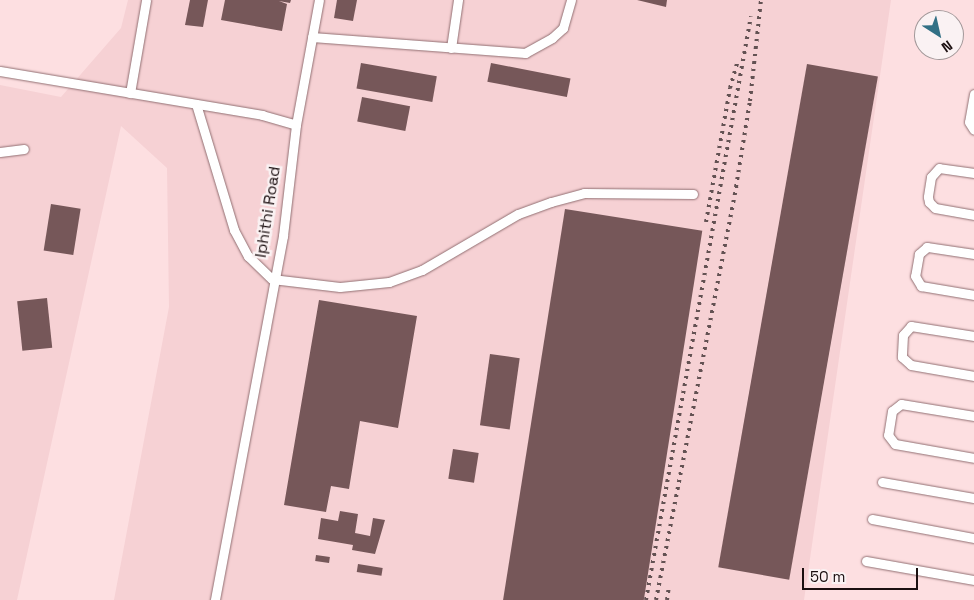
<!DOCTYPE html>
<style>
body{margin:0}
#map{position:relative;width:974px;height:600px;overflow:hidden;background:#fddfe1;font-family:"Space Grotesk",sans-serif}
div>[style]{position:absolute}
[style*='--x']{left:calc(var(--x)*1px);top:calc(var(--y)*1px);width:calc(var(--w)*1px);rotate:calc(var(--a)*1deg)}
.built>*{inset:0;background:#f6d1d4}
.building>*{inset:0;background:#765759;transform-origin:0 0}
.roads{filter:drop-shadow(0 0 1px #916f72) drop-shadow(0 0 1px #916f72)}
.lane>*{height:9px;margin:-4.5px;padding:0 4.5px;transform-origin:4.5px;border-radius:4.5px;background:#fff}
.rail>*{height:4px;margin-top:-2px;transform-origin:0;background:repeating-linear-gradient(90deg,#635253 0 2.5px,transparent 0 7.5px)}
span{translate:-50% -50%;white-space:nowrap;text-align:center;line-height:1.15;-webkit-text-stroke:5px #faf2f3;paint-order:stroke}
.street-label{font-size:16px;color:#1b0f10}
.north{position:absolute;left:914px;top:10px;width:50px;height:50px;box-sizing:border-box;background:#faf2f3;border:1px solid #a19798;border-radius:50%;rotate:145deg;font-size:14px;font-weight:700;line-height:20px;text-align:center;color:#1b0f10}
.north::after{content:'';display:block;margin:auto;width:18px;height:22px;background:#327085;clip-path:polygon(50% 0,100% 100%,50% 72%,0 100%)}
.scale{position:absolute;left:802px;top:568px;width:116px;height:22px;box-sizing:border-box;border:2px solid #1b0f10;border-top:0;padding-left:6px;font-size:15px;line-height:18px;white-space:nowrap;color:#1b0f10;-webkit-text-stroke:4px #faf2f3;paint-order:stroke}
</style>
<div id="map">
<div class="built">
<div style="clip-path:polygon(128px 0,891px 0,804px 600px,114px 600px,169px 307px,167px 168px,121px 126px,17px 600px,0 600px,0 85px,61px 97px,121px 28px)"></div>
</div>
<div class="building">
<div style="clip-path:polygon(190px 0,208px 0,203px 27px,185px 25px)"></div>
<div style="clip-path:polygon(225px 0,291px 0,290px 3px,279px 1px,287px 4px,282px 31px,221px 20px)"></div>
<div style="clip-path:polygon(337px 0,357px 0,353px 21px,334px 18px)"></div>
<div style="clip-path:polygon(637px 0,667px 0,666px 7px)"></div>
<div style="left:361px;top:63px;width:77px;height:26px;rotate:10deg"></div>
<div style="left:491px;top:63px;width:81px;height:19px;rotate:11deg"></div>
<div style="left:807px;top:64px;width:72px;height:511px;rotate:10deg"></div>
<div style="left:362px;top:97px;width:49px;height:25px;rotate:11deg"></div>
<div style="left:51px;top:204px;width:30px;height:47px;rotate:9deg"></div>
<div style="left:565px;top:209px;width:139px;height:397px;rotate:9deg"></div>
<div style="left:47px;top:298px;width:50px;height:30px;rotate:84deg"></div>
<div style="clip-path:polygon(319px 300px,417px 316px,398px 428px,360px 421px,349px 489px,331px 486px,326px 512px,284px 505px)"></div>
<div style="left:490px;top:354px;width:30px;height:72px;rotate:8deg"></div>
<div style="left:453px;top:449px;width:26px;height:30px;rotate:9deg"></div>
<div style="clip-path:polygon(340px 511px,358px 514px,355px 533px,370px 536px,373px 518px,385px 520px,375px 554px,352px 550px,353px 545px,318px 539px,321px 518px,338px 521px)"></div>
<div style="left:316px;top:555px;width:14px;height:6px;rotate:8deg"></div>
<div style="left:358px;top:564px;width:25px;height:8px;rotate:9deg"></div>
</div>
<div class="roads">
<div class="lane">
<div style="--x:312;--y:37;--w:214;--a:4.3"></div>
<div style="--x:525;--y:53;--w:31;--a:-29"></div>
<div style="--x:552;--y:38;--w:15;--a:-42"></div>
<div style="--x:563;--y:28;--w:29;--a:-74"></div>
<div style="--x:451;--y:48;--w:49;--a:-81.7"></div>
<div style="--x:0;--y:71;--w:266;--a:9.5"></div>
<div style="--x:262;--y:115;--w:35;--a:16"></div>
<div style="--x:296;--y:125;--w:112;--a:96.7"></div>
<div style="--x:283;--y:236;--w:370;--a:100.6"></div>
<div style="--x:130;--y:93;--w:94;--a:-80.2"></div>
<div style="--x:974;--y:94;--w:28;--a:100"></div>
<div style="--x:969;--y:122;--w:9;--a:58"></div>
<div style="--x:196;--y:104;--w:132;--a:73.2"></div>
<div style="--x:234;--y:230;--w:30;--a:62"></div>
<div style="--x:248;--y:256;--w:33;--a:44"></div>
<div style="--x:272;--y:279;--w:68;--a:6.7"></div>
<div style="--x:340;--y:287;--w:49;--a:-5.8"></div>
<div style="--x:389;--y:282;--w:35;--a:-20"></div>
<div style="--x:422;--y:270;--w:111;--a:-30.3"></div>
<div style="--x:518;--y:214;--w:35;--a:-20"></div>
<div style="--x:551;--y:202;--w:34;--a:-15"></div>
<div style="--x:584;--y:193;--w:109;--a:0.5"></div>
<div style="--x:296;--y:125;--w:127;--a:-79.6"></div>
<div style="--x:0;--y:152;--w:24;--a:-7"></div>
<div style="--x:974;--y:173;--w:35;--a:-172"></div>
<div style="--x:939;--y:168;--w:12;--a:132"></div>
<div style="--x:931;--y:177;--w:20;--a:99"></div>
<div style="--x:928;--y:197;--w:5;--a:79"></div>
<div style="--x:929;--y:202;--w:8;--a:45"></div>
<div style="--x:935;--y:208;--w:40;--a:10"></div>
<div style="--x:974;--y:254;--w:48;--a:-171.5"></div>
<div style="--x:927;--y:247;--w:11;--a:139"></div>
<div style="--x:919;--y:254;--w:22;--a:100"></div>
<div style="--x:915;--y:276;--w:12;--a:59"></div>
<div style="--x:921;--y:286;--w:54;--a:9.6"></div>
<div style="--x:974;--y:336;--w:64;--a:-171"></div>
<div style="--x:911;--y:326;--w:12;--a:132"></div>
<div style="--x:903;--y:335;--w:22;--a:93"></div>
<div style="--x:902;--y:357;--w:12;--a:42"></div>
<div style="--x:911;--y:365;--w:64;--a:9.9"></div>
<div style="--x:974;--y:416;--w:74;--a:-170.7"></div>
<div style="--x:901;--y:404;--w:11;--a:142"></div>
<div style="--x:892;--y:411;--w:24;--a:99"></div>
<div style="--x:888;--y:435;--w:11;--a:52"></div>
<div style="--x:895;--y:444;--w:80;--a:10"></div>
<div style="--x:882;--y:482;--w:93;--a:9.9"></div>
<div style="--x:872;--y:519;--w:104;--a:10.6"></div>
<div style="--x:866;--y:561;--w:110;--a:10"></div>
</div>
</div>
<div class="rail">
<div style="--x:706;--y:222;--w:136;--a:-79.8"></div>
<div style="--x:730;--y:88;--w:29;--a:-74"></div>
<div style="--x:646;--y:600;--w:593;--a:-79.81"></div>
<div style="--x:656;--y:600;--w:421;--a:-79"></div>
<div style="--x:736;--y:187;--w:87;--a:-80.8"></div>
<div style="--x:750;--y:101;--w:102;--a:-83.8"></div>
<div style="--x:667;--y:600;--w:14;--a:-82"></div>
</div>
<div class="street-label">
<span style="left:268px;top:212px;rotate:-81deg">Iphithi Road</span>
</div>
<div class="north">N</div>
<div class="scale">50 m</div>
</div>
